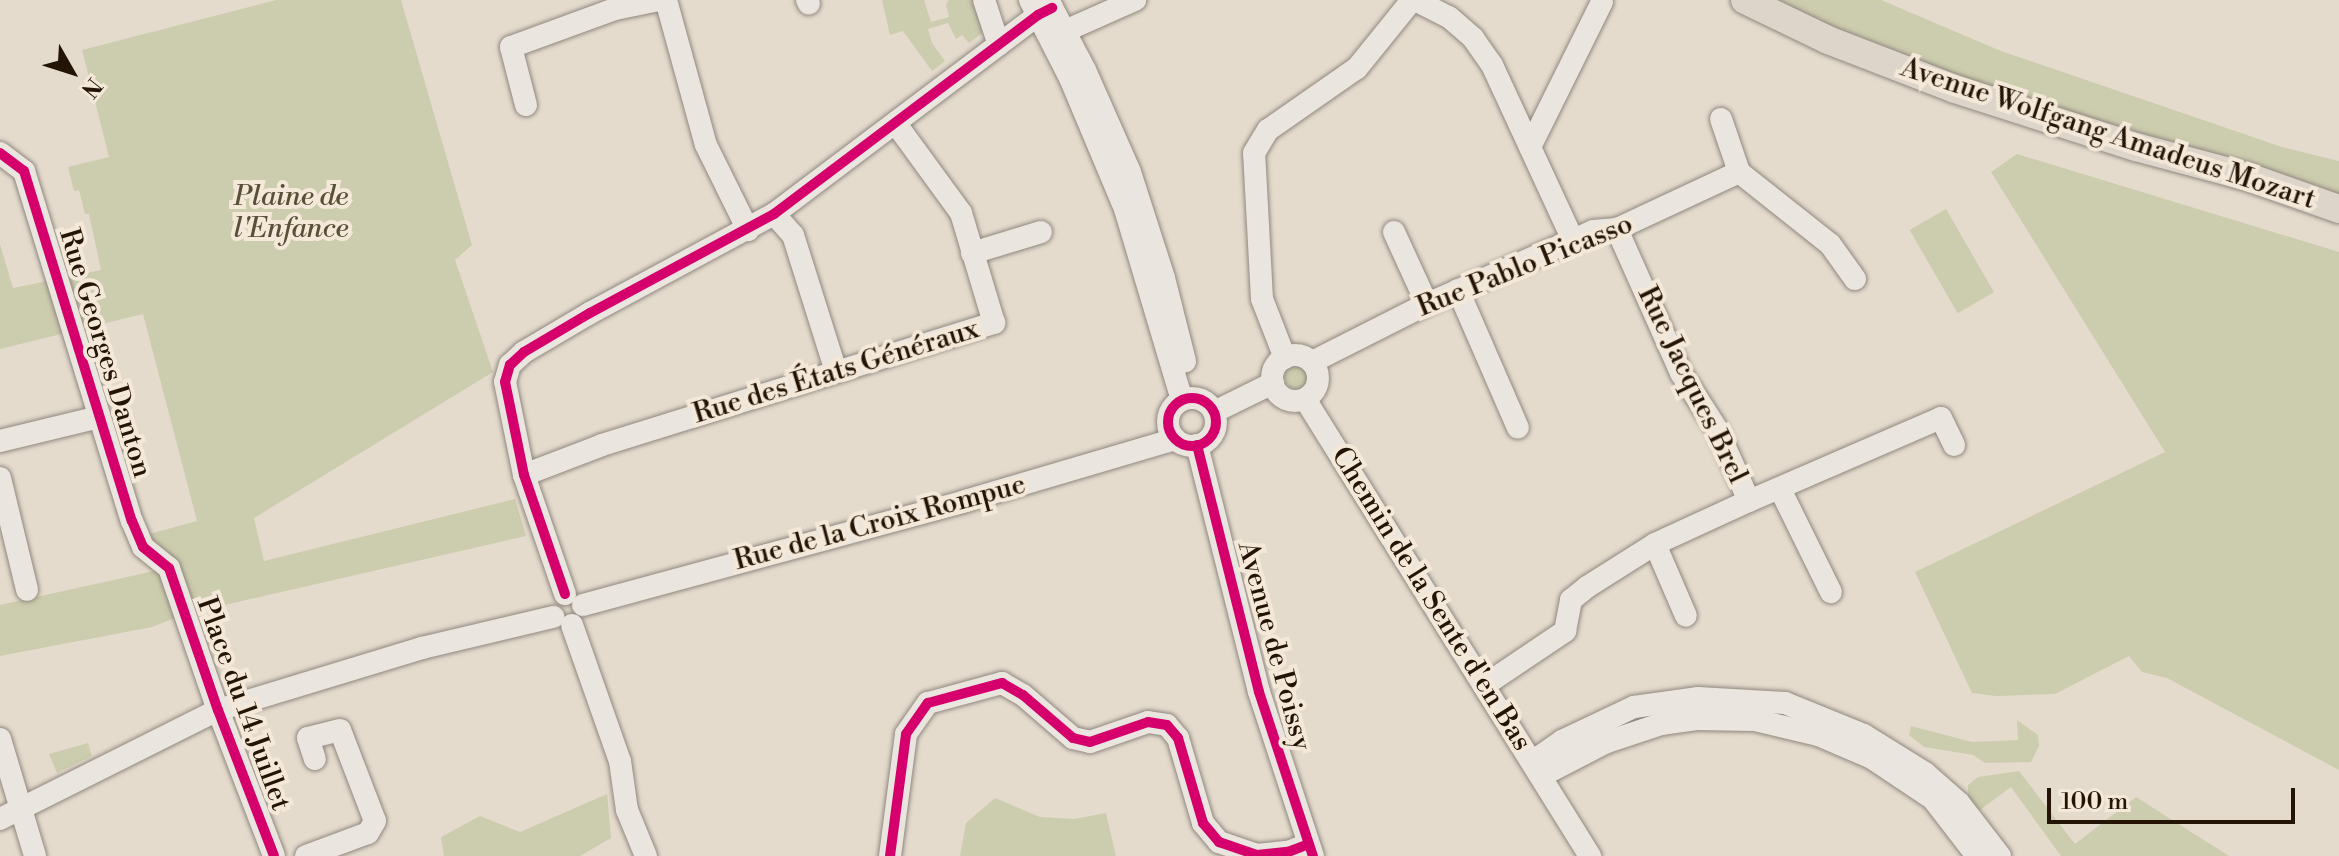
<!DOCTYPE html>
<meta charset="utf-8">
<style>
body{margin:0}
#map{position:relative;width:2339px;height:856px;overflow:hidden;background:#e4dbcd;font-family:"Libre Bodoni",serif}
div>[style]{position:absolute}
[style*='--x']{left:calc(var(--x)*1px);top:calc(var(--y)*1px);width:calc(var(--w)*1px);rotate:calc(var(--a)*1deg)}
.green>*{inset:0;background:#ccccae;transform-origin:0 0}
.round{border-radius:50%}
.roads{filter:drop-shadow(0 0 2px #90887f) drop-shadow(0 0 2px #90887f)}
.minor>*{height:22px;margin:-11px;padding:0 11px;transform-origin:11px;border-radius:11px;background:#eae5de}
.minor>.ring{margin:-11px;padding:0;box-sizing:content-box;background:none;border:22px solid #eae5de;border-radius:50%}
.major>*{height:28px;margin:-14px;padding:0 14px;transform-origin:14px;border-radius:14px;background:#ddd5ca}
.cycleway>*{height:10px;margin:-5px;padding:0 5px;transform-origin:5px;border-radius:5px;background:#d6006c}
.cycleway>.ring{margin:-5px;padding:0;box-sizing:content-box;background:none;border:10px solid #d6006c;border-radius:50%}
span{translate:-50% -50%;white-space:nowrap;text-align:center;line-height:1.15;-webkit-text-stroke:8px #f4e8d8;paint-order:stroke}
.street-label{font-size:28px;color:#231405}
.park-label{font-size:28px;color:#575037;font-style:italic}
.north{position:absolute;left:32px;top:32px;width:80px;height:80px;-webkit-text-stroke:6px #f4e8d8;paint-order:stroke;rotate:129deg;font-size:22px;font-weight:700;line-height:32px;text-align:center;color:#231405}
.north::after{content:'';display:block;margin:auto;width:28px;height:36px;background:#231405;clip-path:polygon(50% 0,100% 100%,50% 72%,0 100%)}
.scale{position:absolute;left:2047px;top:788px;width:248px;height:36px;box-sizing:border-box;border:4px solid #231405;border-top:0;padding-left:10px;font-size:24px;line-height:28px;white-space:nowrap;color:#231405;-webkit-text-stroke:6px #f4e8d8;paint-order:stroke}
</style>
<div id="map">
<div class="green">
<div style="clip-path:polygon(276px 0,401px 0,472px 245px,455px 260px,493px 372px,254px 518px,264px 561px,515px 499px,526px 536px,185px 614px,152px 627px,0 656px,0 605px,168px 568px,138px 537px,197px 521px,143px 314px,0 349px,0 244px,13px 288px,101px 270px,89px 214px,85px 214px,79px 190px,74px 191px,68px 167px,109px 157px,82px 50px)"></div>
<div style="clip-path:polygon(882px 0,924px 0,931px 22px,949px 17px,946px 5px,949px 0,976px 0,985px 31px,969px 43px,962px 35px,956px 39px,948px 23px,928px 29px,932px 43px,945px 61px,932px 71px,903px 31px,890px 35px)"></div>
<div style="clip-path:polygon(1745px 0,1881px 0,2001px 51px,2282px 147px,2339px 161px,2339px 209px,1955px 89px)"></div>
<div style="clip-path:polygon(2017px 154px,2339px 252px,2339px 770px,2167px 678px,2142px 672px,2129px 656px,2055px 694px,1996px 696px,1972px 693px,1915px 572px,2165px 452px,1991px 172px)"></div>
<div style="left:1946px;top:209px;width:96px;height:42px;rotate:60deg"></div>
<div class="round" style="left:1285px;top:365px;width:24px;height:24px"></div>
<div style="clip-path:polygon(2017px 720px,2038px 735px,2039px 746px,2031px 762px,1985px 763px,1973px 755px,1924px 747px,1909px 735px,1911px 726px,1972px 742px,2018px 740px)"></div>
<div style="clip-path:polygon(88px 743px,92px 756px,57px 773px,49px 754px)"></div>
<div style="clip-path:polygon(2019px 771px,2075px 844px,2136px 797px,2229px 856px,2061px 856px,2011px 787px,1980px 810px,1968px 798px,1968px 785px,1978px 777px)"></div>
<div style="clip-path:polygon(607px 794px,611px 838px,580px 856px,444px 856px,441px 837px,480px 816px,520px 832px)"></div>
<div style="clip-path:polygon(995px 798px,1040px 817px,1074px 819px,1106px 813px,1116px 856px,960px 856px,966px 823px)"></div>
</div>
<div class="roads">
<div class="minor">
<div style="--x:666;--y:0;--w:150;--a:74.6"></div>
<div style="--x:706;--y:145;--w:95;--a:63.7"></div>
<div style="--x:807;--y:0;--w:4;--a:63"></div>
<div style="--x:984;--y:0;--w:47;--a:71.6"></div>
<div style="--x:1030;--y:0;--w:88;--a:62.9"></div>
<div style="--x:1070;--y:78;--w:142;--a:67.2"></div>
<div style="--x:1125;--y:209;--w:199;--a:73.4"></div>
<div style="--x:1048;--y:0;--w:79;--a:62.1"></div>
<div style="--x:1085;--y:70;--w:111;--a:66.2"></div>
<div style="--x:1130;--y:172;--w:111;--a:72.2"></div>
<div style="--x:1164;--y:278;--w:86;--a:75.8"></div>
<div style="--x:1415;--y:0;--w:38;--a:27"></div>
<div style="--x:1449;--y:17;--w:32;--a:41"></div>
<div style="--x:1473;--y:38;--w:33;--a:55"></div>
<div style="--x:1492;--y:65;--w:193;--a:65.2"></div>
<div style="--x:1065;--y:31;--w:77;--a:-23.9"></div>
<div style="--x:526;--y:105;--w:60;--a:-104.5"></div>
<div style="--x:511;--y:47;--w:111;--a:-20.1"></div>
<div style="--x:615;--y:9;--w:45;--a:-11.6"></div>
<div style="--x:1721;--y:119;--w:56;--a:71.2"></div>
<div style="--x:1739;--y:172;--w:116;--a:38.4"></div>
<div style="--x:1830;--y:244;--w:43;--a:54.5"></div>
<div style="--x:1530;--y:147;--w:162;--a:-63.6"></div>
<div style="--x:0;--y:153;--w:30;--a:37"></div>
<div style="--x:24;--y:171;--w:366;--a:72.9"></div>
<div style="--x:132;--y:521;--w:28;--a:67"></div>
<div style="--x:143;--y:547;--w:33;--a:39"></div>
<div style="--x:169;--y:568;--w:150;--a:71"></div>
<div style="--x:218;--y:710;--w:156;--a:69"></div>
<div style="--x:774;--y:214;--w:28;--a:48"></div>
<div style="--x:793;--y:235;--w:143;--a:72.5"></div>
<div style="--x:1394;--y:232;--w:79;--a:65.4"></div>
<div style="--x:972;--y:253;--w:72;--a:-16.9"></div>
<div style="--x:1458;--y:290;--w:150;--a:66.5"></div>
<div class="ring" style="left:1272px;top:355px;width:24px;height:24px"></div>
<div style="--x:1285;--y:358;--w:63;--a:-111.3"></div>
<div style="--x:1262;--y:299;--w:146;--a:-93.1"></div>
<div style="--x:1254;--y:153;--w:27;--a:-59"></div>
<div style="--x:1268;--y:130;--w:108;--a:-34.9"></div>
<div style="--x:1357;--y:68;--w:87;--a:-51"></div>
<div style="--x:1312;--y:362;--w:129;--a:-26.8"></div>
<div style="--x:1427;--y:304;--w:181;--a:-23.7"></div>
<div style="--x:1593;--y:231;--w:24;--a:-5"></div>
<div style="--x:1617;--y:229;--w:135;--a:-25"></div>
<div class="ring" style="left:1168px;top:398px;width:26px;height:26px"></div>
<div style="--x:1305;--y:399;--w:539;--a:58.05"></div>
<div style="--x:1214;--y:412;--w:66;--a:-26.2"></div>
<div style="--x:0;--y:441;--w:102;--a:-13.6"></div>
<div style="--x:1197;--y:445;--w:255;--a:75.9"></div>
<div style="--x:1259;--y:692;--w:173;--a:71.8"></div>
<div style="--x:524;--y:475;--w:84;--a:-21"></div>
<div style="--x:602;--y:445;--w:411;--a:-17.3"></div>
<div style="--x:994;--y:323;--w:115;--a:-106.7"></div>
<div style="--x:961;--y:213;--w:110;--a:-126.1"></div>
<div style="--x:0;--y:478;--w:115;--a:76.4"></div>
<div style="--x:1780;--y:489;--w:115;--a:63.7"></div>
<div style="--x:1749;--y:501;--w:209;--a:-23.4"></div>
<div style="--x:1941;--y:418;--w:30;--a:64"></div>
<div style="--x:1655;--y:544;--w:78;--a:66.7"></div>
<div style="--x:565;--y:594;--w:126;--a:-109"></div>
<div style="--x:524;--y:475;--w:95;--a:-101.5"></div>
<div style="--x:505;--y:382;--w:18;--a:-74"></div>
<div style="--x:510;--y:365;--w:19;--a:-43"></div>
<div style="--x:524;--y:352;--w:77;--a:-30.6"></div>
<div style="--x:590;--y:313;--w:209;--a:-28.3"></div>
<div style="--x:774;--y:214;--w:331;--a:-37"></div>
<div style="--x:1038;--y:15;--w:16;--a:-27"></div>
<div style="--x:583;--y:605;--w:396;--a:-15.2"></div>
<div style="--x:965;--y:501;--w:219;--a:-16.4"></div>
<div style="--x:572;--y:625;--w:144;--a:70.6"></div>
<div style="--x:620;--y:761;--w:49;--a:81.9"></div>
<div style="--x:627;--y:810;--w:50;--a:67.6"></div>
<div style="--x:1485;--y:685;--w:97;--a:-34"></div>
<div style="--x:1565;--y:631;--w:32;--a:-79"></div>
<div style="--x:1571;--y:600;--w:21;--a:-39"></div>
<div style="--x:1587;--y:587;--w:80;--a:-32.3"></div>
<div style="--x:1655;--y:544;--w:103;--a:-24.6"></div>
<div style="--x:1749;--y:501;--w:77;--a:-113.9"></div>
<div style="--x:1718;--y:431;--w:69;--a:-122.5"></div>
<div style="--x:1681;--y:373;--w:158;--a:-114"></div>
<div style="--x:0;--y:739;--w:122;--a:73.3"></div>
<div style="--x:1532;--y:762;--w:37;--a:-35"></div>
<div style="--x:1562;--y:741;--w:80;--a:-25.3"></div>
<div style="--x:1634;--y:707;--w:65;--a:-8"></div>
<div style="--x:1698;--y:698;--w:87;--a:3.3"></div>
<div style="--x:1785;--y:703;--w:85;--a:22.1"></div>
<div style="--x:1864;--y:735;--w:72;--a:31.9"></div>
<div style="--x:1925;--y:773;--w:45;--a:41.4"></div>
<div style="--x:1959;--y:803;--w:67;--a:52.3"></div>
<div style="--x:1541;--y:776;--w:74;--a:-27.3"></div>
<div style="--x:1607;--y:742;--w:57;--a:-18.4"></div>
<div style="--x:1661;--y:724;--w:34;--a:-8"></div>
<div style="--x:1695;--y:719;--w:60;--a:1"></div>
<div style="--x:1755;--y:720;--w:65;--a:13.4"></div>
<div style="--x:1818;--y:735;--w:59;--a:23.1"></div>
<div style="--x:1872;--y:758;--w:73;--a:33.9"></div>
<div style="--x:1933;--y:799;--w:72;--a:52.3"></div>
<div style="--x:0;--y:819;--w:244;--a:-26.6"></div>
<div style="--x:218;--y:710;--w:213;--a:-16.9"></div>
<div style="--x:422;--y:648;--w:135;--a:-13.3"></div>
<div style="--x:306;--y:856;--w:66;--a:-20.4"></div>
<div style="--x:368;--y:833;--w:14;--a:-60"></div>
<div style="--x:375;--y:821;--w:97;--a:-111"></div>
<div style="--x:340;--y:730;--w:33;--a:166"></div>
<div style="--x:308;--y:738;--w:22;--a:72"></div>
<div style="--x:890;--y:856;--w:123;--a:-82.5"></div>
<div style="--x:906;--y:734;--w:38;--a:-55"></div>
<div style="--x:928;--y:703;--w:77;--a:-15.1"></div>
<div style="--x:1002;--y:683;--w:24;--a:30"></div>
<div style="--x:1023;--y:695;--w:66;--a:40.7"></div>
<div style="--x:1073;--y:738;--w:17;--a:13"></div>
<div style="--x:1090;--y:742;--w:61;--a:-19"></div>
<div style="--x:1148;--y:722;--w:19;--a:9"></div>
<div style="--x:1167;--y:725;--w:17;--a:50"></div>
<div style="--x:1178;--y:738;--w:89;--a:73.6"></div>
<div style="--x:1203;--y:823;--w:25;--a:50"></div>
<div style="--x:1219;--y:842;--w:40;--a:18.9"></div>
<div style="--x:1257;--y:855;--w:31;--a:-6"></div>
<div style="--x:1288;--y:852;--w:22;--a:-21"></div>
</div>
<div class="major">
<div style="--x:1745;--y:0;--w:92;--a:25.7"></div>
<div style="--x:1828;--y:40;--w:136;--a:21.1"></div>
<div style="--x:1955;--y:89;--w:190;--a:17.8"></div>
<div style="--x:2136;--y:147;--w:116;--a:15"></div>
<div style="--x:2248;--y:177;--w:96;--a:19.4"></div>
</div>
</div>
<div class="cycleway">
<div style="--x:0;--y:153;--w:30;--a:37"></div>
<div style="--x:24;--y:171;--w:366;--a:72.9"></div>
<div style="--x:132;--y:521;--w:28;--a:67"></div>
<div style="--x:143;--y:547;--w:33;--a:39"></div>
<div style="--x:169;--y:568;--w:150;--a:71"></div>
<div style="--x:218;--y:710;--w:156;--a:69"></div>
<div class="ring" style="left:1168px;top:398px;width:38px;height:38px"></div>
<div style="--x:1197;--y:445;--w:255;--a:75.9"></div>
<div style="--x:1259;--y:692;--w:173;--a:71.8"></div>
<div style="--x:565;--y:594;--w:126;--a:-109"></div>
<div style="--x:524;--y:475;--w:95;--a:-101.5"></div>
<div style="--x:505;--y:382;--w:18;--a:-74"></div>
<div style="--x:510;--y:365;--w:19;--a:-43"></div>
<div style="--x:524;--y:352;--w:77;--a:-30.6"></div>
<div style="--x:590;--y:313;--w:209;--a:-28.3"></div>
<div style="--x:774;--y:214;--w:331;--a:-37"></div>
<div style="--x:1038;--y:15;--w:16;--a:-27"></div>
<div style="--x:890;--y:856;--w:123;--a:-82.5"></div>
<div style="--x:906;--y:734;--w:38;--a:-55"></div>
<div style="--x:928;--y:703;--w:77;--a:-15.1"></div>
<div style="--x:1002;--y:683;--w:24;--a:30"></div>
<div style="--x:1023;--y:695;--w:66;--a:40.7"></div>
<div style="--x:1073;--y:738;--w:17;--a:13"></div>
<div style="--x:1090;--y:742;--w:61;--a:-19"></div>
<div style="--x:1148;--y:722;--w:19;--a:9"></div>
<div style="--x:1167;--y:725;--w:17;--a:50"></div>
<div style="--x:1178;--y:738;--w:89;--a:73.6"></div>
<div style="--x:1203;--y:823;--w:25;--a:50"></div>
<div style="--x:1219;--y:842;--w:40;--a:18.9"></div>
<div style="--x:1257;--y:855;--w:31;--a:-6"></div>
<div style="--x:1288;--y:852;--w:22;--a:-21"></div>
</div>
<div class="street-label">
<span style="left:2108px;top:134px;rotate:18deg">Avenue Wolfgang Amadeus Mozart</span>
<span style="left:1525px;top:266px;rotate:-22deg">Rue Pablo Picasso</span>
<span style="left:105px;top:353px;rotate:73deg">Rue Georges Danton</span>
<span style="left:836px;top:372px;rotate:-17deg">Rue des États Généraux</span>
<span style="left:1692px;top:385px;rotate:64deg">Rue Jacques Brel</span>
<span style="left:880px;top:523px;rotate:-15deg">Rue de la Croix Rompue</span>
<span style="left:1431px;top:599px;rotate:58deg">Chemin de la Sente d'en Bas</span>
<span style="left:1274px;top:646px;rotate:75deg">Avenue de Poissy</span>
<span style="left:243px;top:704px;rotate:70deg">Place du 14 Juillet</span>
</div>
<div class="park-label">
<span style="left:291px;top:213px">Plaine de<br>l'Enfance</span>
</div>
<div class="north">N</div>
<div class="scale">100 m</div>
</div>
